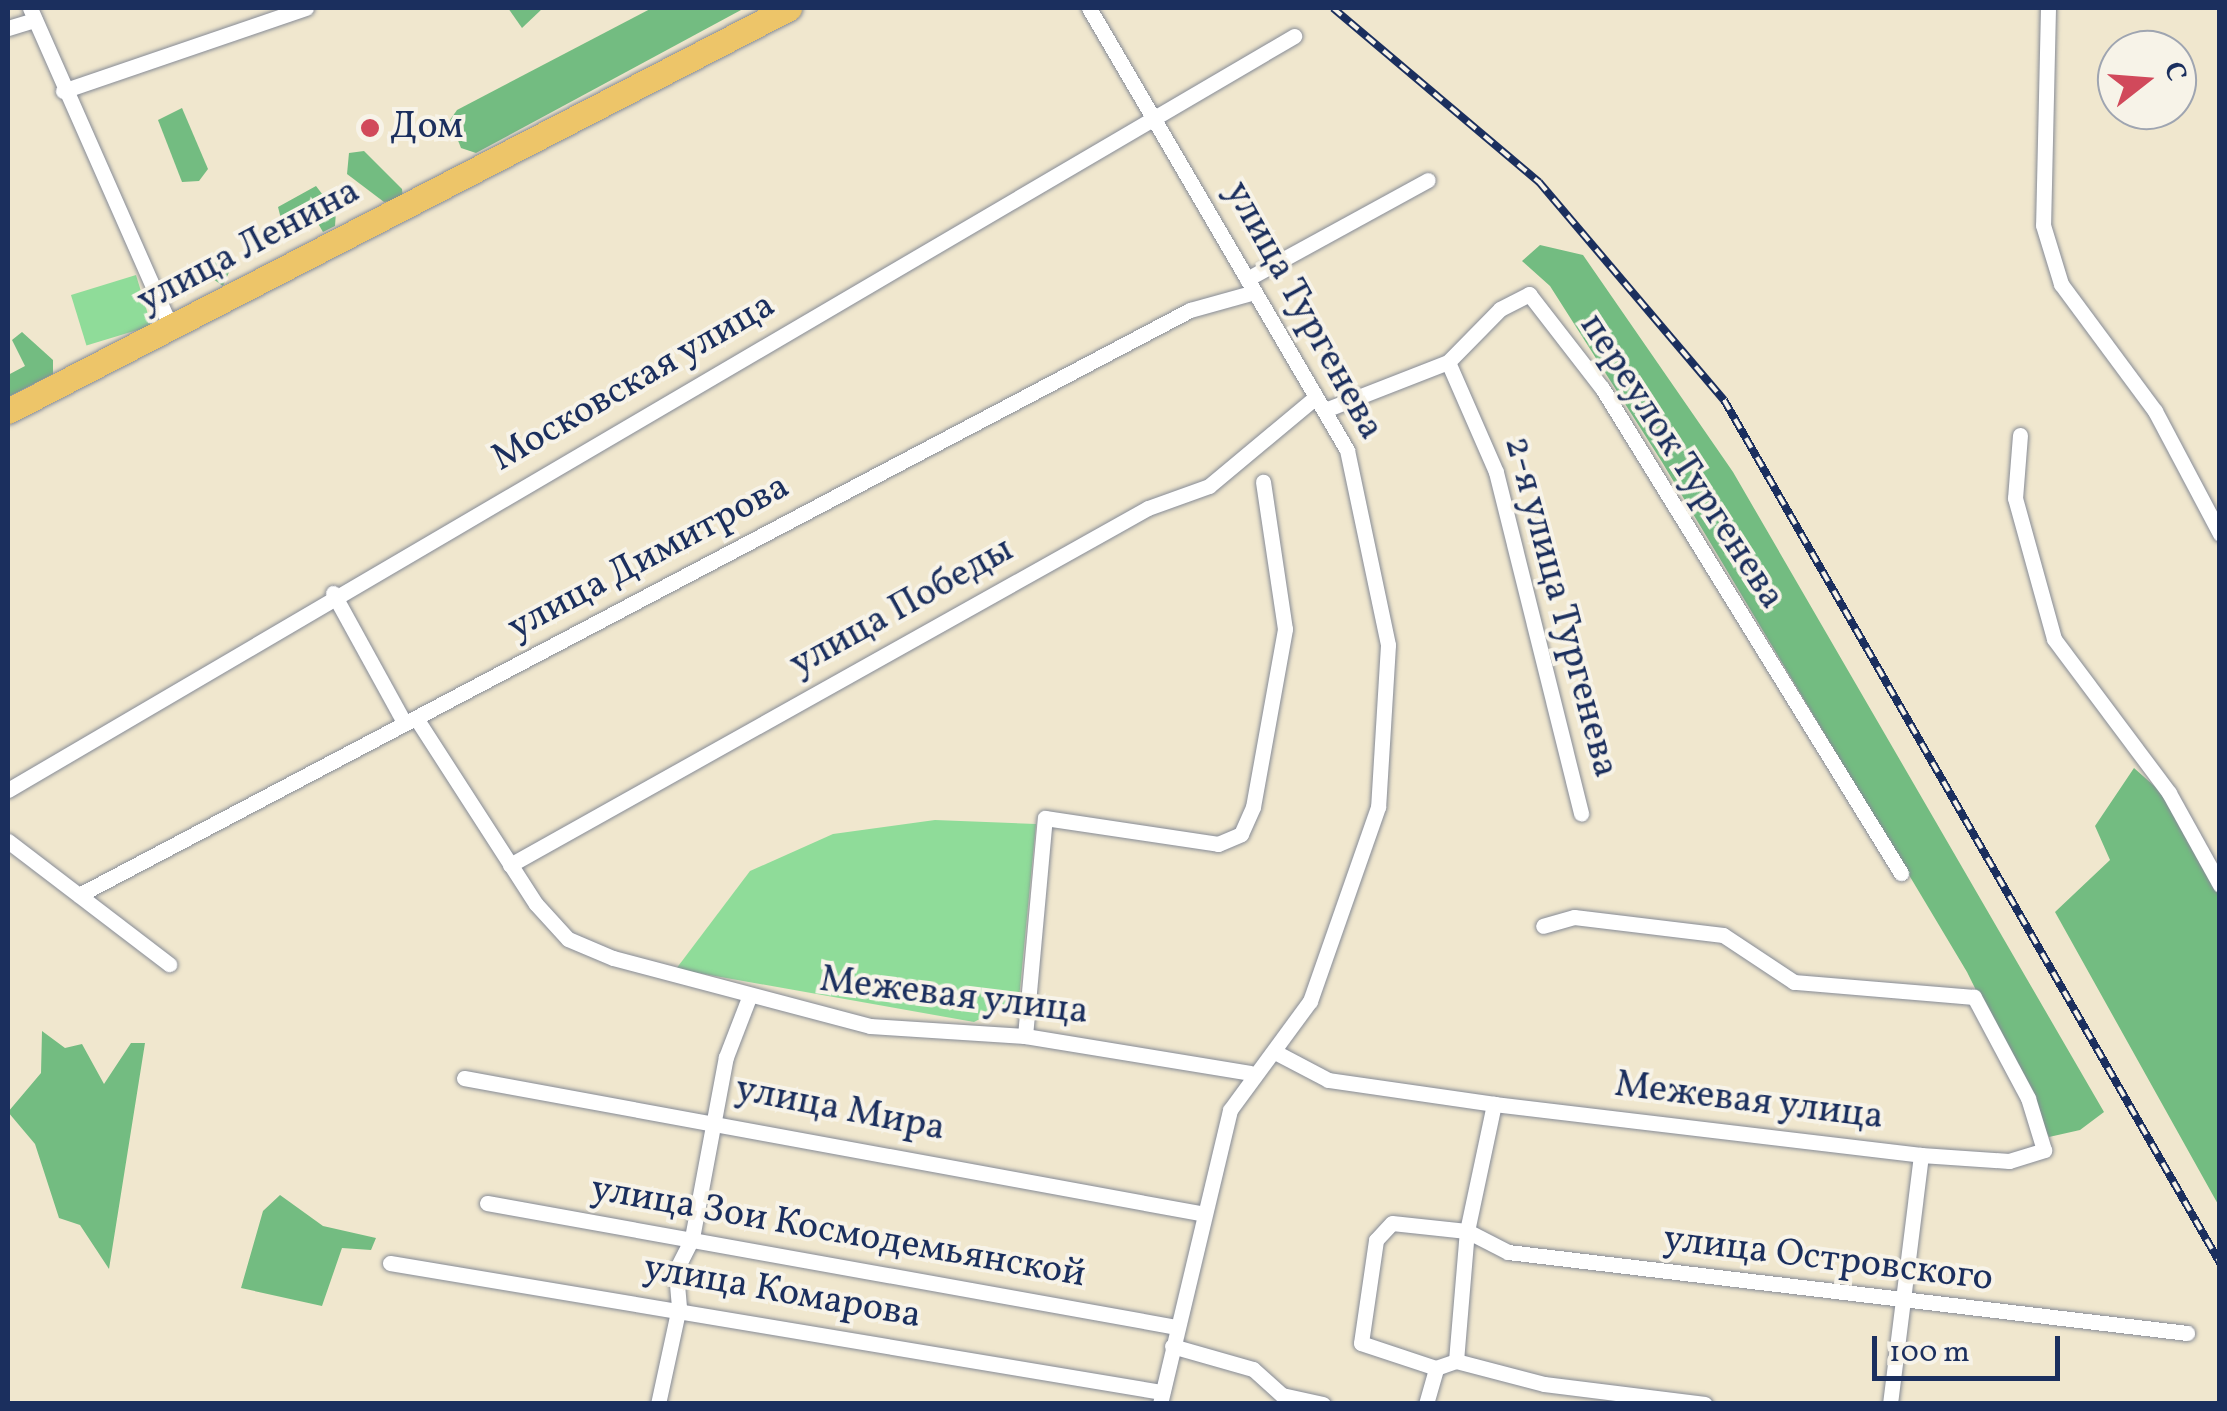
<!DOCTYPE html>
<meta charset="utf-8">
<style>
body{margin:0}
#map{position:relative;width:2227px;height:1411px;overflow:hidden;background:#f0e7ce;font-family:Vollkorn,serif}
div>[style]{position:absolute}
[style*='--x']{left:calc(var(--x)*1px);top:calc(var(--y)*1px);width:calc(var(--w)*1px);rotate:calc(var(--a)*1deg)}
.green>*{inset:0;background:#8fdc99;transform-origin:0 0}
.forest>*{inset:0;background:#73bc81}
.roads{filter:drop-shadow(0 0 2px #868b96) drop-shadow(0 0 2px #868b96)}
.minor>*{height:15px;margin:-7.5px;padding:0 7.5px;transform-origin:7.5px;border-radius:7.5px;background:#fff}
.primary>*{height:25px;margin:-12.5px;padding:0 12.5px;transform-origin:12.5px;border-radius:12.5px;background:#edc569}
.rail>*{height:8px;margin-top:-4px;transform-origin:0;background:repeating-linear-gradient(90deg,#f7f3e8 0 11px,#1b2f5e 0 22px);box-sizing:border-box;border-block:2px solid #1b2f5e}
.dots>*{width:28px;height:28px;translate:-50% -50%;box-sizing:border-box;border:5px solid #f7f3e8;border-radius:50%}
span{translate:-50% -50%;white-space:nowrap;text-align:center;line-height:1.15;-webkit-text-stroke:8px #f7f3e8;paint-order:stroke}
.poi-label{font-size:38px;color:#1b2f5e}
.left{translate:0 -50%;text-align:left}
.street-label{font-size:38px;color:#1b2f5e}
.frame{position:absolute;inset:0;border:10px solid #1b2f5e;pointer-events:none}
.north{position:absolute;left:2097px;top:30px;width:100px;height:100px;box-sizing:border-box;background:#f7f3e8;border:2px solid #9fa5b1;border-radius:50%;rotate:73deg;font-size:28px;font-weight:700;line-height:40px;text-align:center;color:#1b2f5e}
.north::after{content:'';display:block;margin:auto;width:35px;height:45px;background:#d1495b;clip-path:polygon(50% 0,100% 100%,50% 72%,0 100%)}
.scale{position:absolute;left:1872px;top:1336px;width:188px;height:45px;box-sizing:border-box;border:5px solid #1b2f5e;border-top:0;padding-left:12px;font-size:30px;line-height:35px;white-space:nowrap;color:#1b2f5e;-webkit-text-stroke:8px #f7f3e8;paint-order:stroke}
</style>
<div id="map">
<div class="green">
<div style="left:136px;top:275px;width:53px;height:68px;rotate:73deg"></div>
<div style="clip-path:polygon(935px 820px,1036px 824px,1019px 999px,974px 1022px,676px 969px,750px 871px,833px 834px)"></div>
</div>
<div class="forest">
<div style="clip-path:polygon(508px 8px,543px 8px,522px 28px)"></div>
<div style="clip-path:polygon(652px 8px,741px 10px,476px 153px,461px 148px,450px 120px,457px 110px)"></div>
<div style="clip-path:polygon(182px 108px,208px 169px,199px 181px,182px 182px,158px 120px)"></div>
<div style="clip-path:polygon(364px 151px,402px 189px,403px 199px,384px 202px,347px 174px,349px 153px)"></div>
<div style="clip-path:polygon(316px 186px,336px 212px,335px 226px,323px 232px,313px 215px,283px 227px,278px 207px)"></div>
<div style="clip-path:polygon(1540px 245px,1583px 255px,1733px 472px,2104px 1112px,2080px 1130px,2049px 1137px,1967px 972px,1662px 462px,1550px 286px,1522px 261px)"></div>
<div style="clip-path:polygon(218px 258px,233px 263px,223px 286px,206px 274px)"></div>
<div style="clip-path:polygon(22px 332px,53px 360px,53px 374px,8px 397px,8px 375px,25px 366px,12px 340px)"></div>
<div style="clip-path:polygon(2134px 768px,2161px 792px,2219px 895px,2219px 1206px,2055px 912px,2110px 860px,2095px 826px)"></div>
<div style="clip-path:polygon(42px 1031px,65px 1048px,82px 1044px,104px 1084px,131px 1043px,145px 1043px,109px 1269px,80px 1225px,59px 1218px,35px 1144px,8px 1112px,41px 1073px)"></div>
<div style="clip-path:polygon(280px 1195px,323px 1226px,376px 1238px,371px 1250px,342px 1248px,322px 1306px,241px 1288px,263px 1211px)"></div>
</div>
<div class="roads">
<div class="minor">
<div style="--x:30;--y:8;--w:352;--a:66.2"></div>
<div style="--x:1089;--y:8;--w:512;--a:59.73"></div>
<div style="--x:1347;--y:450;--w:199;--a:78.1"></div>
<div style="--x:1388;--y:645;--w:162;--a:93.5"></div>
<div style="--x:1378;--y:807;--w:206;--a:109.3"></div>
<div style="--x:1310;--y:1001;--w:135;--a:126.3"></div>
<div style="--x:1230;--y:1110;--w:302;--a:103.4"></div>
<div style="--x:2048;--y:8;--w:217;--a:91.3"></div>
<div style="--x:2043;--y:225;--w:62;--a:73"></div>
<div style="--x:2061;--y:284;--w:158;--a:53.5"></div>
<div style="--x:2155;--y:411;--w:139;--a:62.1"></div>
<div style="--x:8;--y:28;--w:28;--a:-17"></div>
<div style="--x:63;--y:91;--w:257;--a:-18.9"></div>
<div style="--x:1247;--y:279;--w:206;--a:-28.7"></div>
<div style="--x:1448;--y:362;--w:120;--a:66.4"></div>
<div style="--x:1496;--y:472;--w:352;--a:76"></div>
<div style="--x:1325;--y:410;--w:132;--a:-21.3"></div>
<div style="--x:1448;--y:362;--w:74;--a:-45.5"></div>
<div style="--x:1500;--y:309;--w:33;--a:-27"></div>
<div style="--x:1529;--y:294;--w:119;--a:52.2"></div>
<div style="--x:1602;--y:388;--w:570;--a:58.35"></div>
<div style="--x:2020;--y:435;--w:63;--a:94.5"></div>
<div style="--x:2015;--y:498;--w:146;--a:74.5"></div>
<div style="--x:2054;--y:639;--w:192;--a:53.2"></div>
<div style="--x:2169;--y:793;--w:105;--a:61"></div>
<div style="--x:333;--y:593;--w:147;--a:61.2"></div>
<div style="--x:416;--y:718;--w:221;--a:57.2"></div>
<div style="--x:536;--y:904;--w:47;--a:47.6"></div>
<div style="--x:568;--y:939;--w:49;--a:22.9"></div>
<div style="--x:613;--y:958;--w:266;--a:14.8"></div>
<div style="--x:870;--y:1026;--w:155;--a:3.7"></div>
<div style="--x:1025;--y:1036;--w:228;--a:9.3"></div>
<div style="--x:8;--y:790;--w:1491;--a:-30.38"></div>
<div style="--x:8;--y:841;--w:203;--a:37.4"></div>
<div style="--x:510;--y:865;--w:731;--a:-29.23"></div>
<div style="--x:1148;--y:508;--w:65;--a:-19.8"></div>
<div style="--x:1209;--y:486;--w:139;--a:-39.8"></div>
<div style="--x:79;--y:895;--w:1256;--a:-27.77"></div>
<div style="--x:1190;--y:310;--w:67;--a:-15.5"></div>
<div style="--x:1025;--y:1036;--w:219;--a:-84.8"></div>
<div style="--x:1045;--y:818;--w:175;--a:8.5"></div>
<div style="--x:1218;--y:844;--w:25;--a:-23"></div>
<div style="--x:1241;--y:834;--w:30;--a:-66"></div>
<div style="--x:1253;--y:807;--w:181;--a:-79.8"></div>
<div style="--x:1285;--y:629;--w:149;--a:-98.5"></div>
<div style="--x:1275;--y:1052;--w:60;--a:27.8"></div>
<div style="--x:1328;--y:1080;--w:168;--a:8.2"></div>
<div style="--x:1494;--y:1104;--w:430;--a:6.8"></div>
<div style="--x:1921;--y:1155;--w:88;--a:3.9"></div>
<div style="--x:2009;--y:1161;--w:37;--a:-17"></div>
<div style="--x:2044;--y:1150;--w:54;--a:-107.1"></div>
<div style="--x:2028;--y:1098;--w:115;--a:-118.1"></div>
<div style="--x:1974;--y:997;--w:181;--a:-175.2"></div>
<div style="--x:1794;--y:982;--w:85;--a:-146.5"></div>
<div style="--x:1723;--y:935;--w:150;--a:-173.1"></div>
<div style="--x:1574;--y:917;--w:32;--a:164"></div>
<div style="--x:464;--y:1078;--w:753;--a:10.4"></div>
<div style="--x:487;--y:1203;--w:701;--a:10.19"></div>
<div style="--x:390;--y:1263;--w:783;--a:9.49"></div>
<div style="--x:1172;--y:1346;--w:84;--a:15.9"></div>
<div style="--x:1253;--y:1369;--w:39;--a:42"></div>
<div style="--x:1282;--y:1395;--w:42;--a:12.4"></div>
<div style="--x:1456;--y:1361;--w:21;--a:161"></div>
<div style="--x:1436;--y:1368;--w:79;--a:-161.6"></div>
<div style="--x:1361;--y:1343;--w:104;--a:-81.7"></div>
<div style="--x:1376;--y:1240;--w:23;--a:-47"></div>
<div style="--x:1392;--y:1223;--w:75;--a:6.1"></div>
<div style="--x:1467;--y:1231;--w:46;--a:27.1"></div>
<div style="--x:1508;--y:1252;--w:684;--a:6.8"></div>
<div style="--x:1456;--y:1361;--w:130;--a:-85.2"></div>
<div style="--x:1467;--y:1231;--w:130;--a:-78"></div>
<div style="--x:1456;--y:1361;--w:91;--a:14.6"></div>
<div style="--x:1544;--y:1384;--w:162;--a:7.1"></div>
<div style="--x:658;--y:1404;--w:99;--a:-77.8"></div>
<div style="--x:679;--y:1307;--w:37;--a:-95"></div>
<div style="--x:676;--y:1270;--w:36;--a:-63"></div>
<div style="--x:692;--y:1238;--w:184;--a:-79.4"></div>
<div style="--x:726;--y:1057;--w:61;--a:-68.9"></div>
<div style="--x:1426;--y:1404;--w:37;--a:-74"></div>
<div style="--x:1890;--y:1404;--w:251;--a:-82.9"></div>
</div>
<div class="primary">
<div style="--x:8;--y:411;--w:879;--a:-27.29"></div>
</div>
</div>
<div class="rail">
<div style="--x:1333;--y:8;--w:270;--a:40.2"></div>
<div style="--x:1539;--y:182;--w:286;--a:49.7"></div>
<div style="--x:1724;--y:400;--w:995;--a:60.11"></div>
</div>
<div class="dots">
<div style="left:370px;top:128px;background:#d1495b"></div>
</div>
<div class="poi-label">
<span class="left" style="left:390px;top:128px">Дом</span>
</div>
<div class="street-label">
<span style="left:249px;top:247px;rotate:-28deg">улица Ленина</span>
<span style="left:1303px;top:311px;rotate:61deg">улица Тургенева</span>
<span style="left:634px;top:383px;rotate:-30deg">Московская улица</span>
<span style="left:1681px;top:462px;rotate:57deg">переулок Тургенева</span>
<span style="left:649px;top:558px;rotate:-28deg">улица Димитрова</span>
<span style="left:1560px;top:607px;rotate:75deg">2-я улица Тургенева</span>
<span style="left:902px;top:608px;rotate:-29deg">улица Победы</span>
<span style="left:954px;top:997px;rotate:7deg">Межевая улица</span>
<span style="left:1749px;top:1102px;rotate:7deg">Межевая улица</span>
<span style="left:840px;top:1110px;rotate:11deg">улица Мира</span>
<span style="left:838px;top:1233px;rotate:10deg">улица Зои Космодемьянской</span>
<span style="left:1828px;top:1260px;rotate:7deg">улица Островского</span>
<span style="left:782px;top:1293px;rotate:10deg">улица Комарова</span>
</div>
<div class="frame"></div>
<div class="north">С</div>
<div class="scale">100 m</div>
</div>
